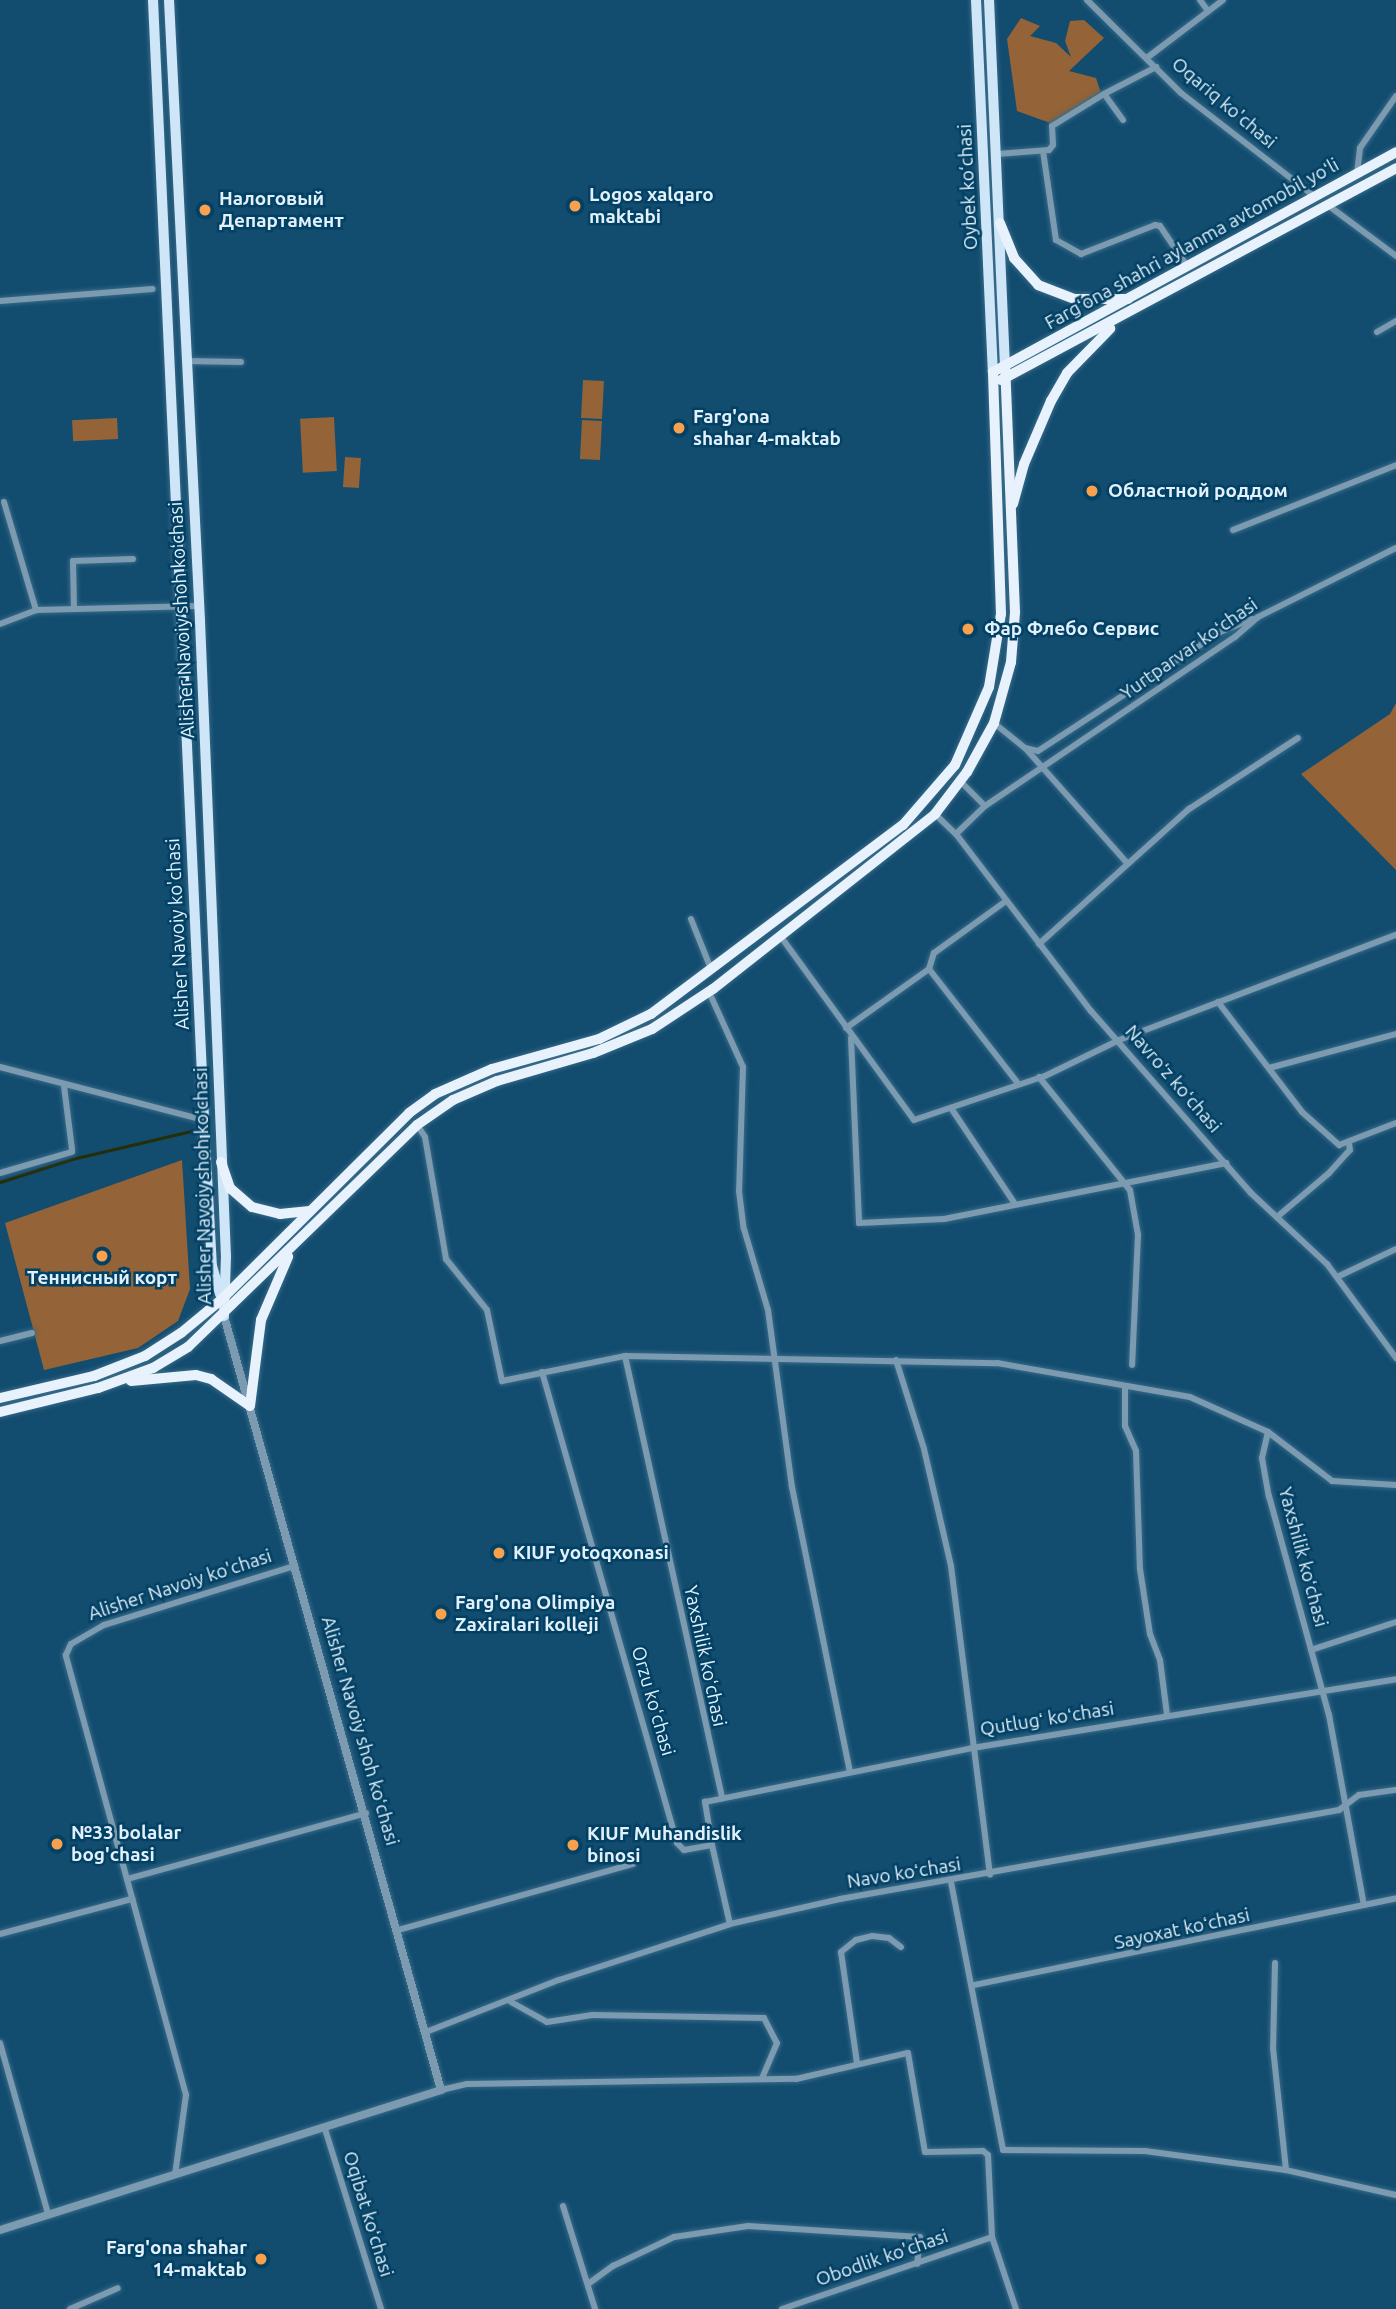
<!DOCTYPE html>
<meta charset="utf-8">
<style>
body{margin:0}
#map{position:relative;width:1396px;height:2309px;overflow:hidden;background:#124c6f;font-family:Ubuntu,sans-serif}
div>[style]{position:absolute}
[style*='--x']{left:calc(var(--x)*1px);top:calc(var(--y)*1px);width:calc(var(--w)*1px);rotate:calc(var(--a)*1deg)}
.green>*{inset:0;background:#946337;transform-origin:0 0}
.stream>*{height:2.5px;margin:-1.25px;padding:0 1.25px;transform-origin:1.25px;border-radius:1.25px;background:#262e09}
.roads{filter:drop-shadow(0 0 2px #376a88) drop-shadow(0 0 2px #376a88)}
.minor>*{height:6px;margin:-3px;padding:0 3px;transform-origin:3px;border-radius:3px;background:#7c9ab0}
.tertiary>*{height:8px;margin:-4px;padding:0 4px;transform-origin:4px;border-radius:4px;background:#7c9ab0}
.primary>*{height:10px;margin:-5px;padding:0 5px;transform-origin:5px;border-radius:5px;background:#cfe6f8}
.trunk>*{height:10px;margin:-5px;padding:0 5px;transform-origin:5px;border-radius:5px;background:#e7f2fc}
.dots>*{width:19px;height:19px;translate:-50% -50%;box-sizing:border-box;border:4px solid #024164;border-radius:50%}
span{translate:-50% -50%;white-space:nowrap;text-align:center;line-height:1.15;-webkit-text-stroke:5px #024164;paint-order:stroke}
.street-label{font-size:19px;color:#e2f0fb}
.poi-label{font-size:19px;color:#e2f0fb;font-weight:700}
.left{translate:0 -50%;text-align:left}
.right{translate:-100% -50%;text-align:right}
</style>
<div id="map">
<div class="green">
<div style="clip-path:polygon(1021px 18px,1040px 26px,1030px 36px,1056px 43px,1071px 57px,1065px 41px,1070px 21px,1084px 20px,1104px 38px,1069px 71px,1096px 78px,1101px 93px,1053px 124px,1017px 111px,1007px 39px)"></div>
<div style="left:583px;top:380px;width:21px;height:38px;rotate:3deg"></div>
<div style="left:334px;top:417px;width:54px;height:34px;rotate:87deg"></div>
<div style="left:117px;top:418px;width:21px;height:45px;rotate:87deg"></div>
<div style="left:582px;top:420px;width:20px;height:39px;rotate:3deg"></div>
<div style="left:345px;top:457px;width:16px;height:30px;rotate:4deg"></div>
<div style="clip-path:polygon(1396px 703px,1396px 870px,1301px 774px,1390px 714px)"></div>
<div style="clip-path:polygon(182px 1160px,190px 1289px,178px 1321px,138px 1348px,44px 1370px,5px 1223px)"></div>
</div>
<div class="stream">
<div style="--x:0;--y:1182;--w:76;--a:-17.7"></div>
<div style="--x:72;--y:1159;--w:122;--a:-13.2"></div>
</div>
<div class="roads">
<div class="minor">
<div style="--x:1087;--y:0;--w:132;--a:44.7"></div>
<div style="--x:1181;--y:93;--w:170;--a:37.8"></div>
<div style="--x:1200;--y:0;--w:14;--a:54"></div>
<div style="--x:1148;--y:57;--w:94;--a:-37.2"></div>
<div style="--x:1123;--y:120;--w:32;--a:-126"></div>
<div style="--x:1104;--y:94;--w:59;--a:-27.4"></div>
<div style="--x:1043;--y:151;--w:90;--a:81.7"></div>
<div style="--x:1056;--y:240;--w:29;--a:29"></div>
<div style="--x:1081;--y:254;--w:79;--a:-21.4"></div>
<div style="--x:1155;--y:225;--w:5;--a:11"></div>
<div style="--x:1160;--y:226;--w:48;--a:56"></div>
<div style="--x:997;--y:154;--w:52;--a:-4.4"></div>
<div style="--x:1049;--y:150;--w:6;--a:-51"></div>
<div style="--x:1053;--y:145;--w:19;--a:-93"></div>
<div style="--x:1052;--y:126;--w:61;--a:-31.6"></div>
<div style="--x:1357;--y:173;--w:25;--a:-83"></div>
<div style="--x:1360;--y:148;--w:63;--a:-55.3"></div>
<div style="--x:1329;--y:206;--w:84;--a:36.7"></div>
<div style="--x:0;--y:301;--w:153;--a:-4.5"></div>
<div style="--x:1377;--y:332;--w:22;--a:-30"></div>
<div style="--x:187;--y:361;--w:54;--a:1.1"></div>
<div style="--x:4;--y:502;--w:113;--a:73.5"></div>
<div style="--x:1233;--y:530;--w:175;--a:-21.7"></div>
<div style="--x:74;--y:609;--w:48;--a:-91.2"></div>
<div style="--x:73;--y:561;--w:60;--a:-1.9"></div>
<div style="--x:0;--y:624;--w:39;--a:-21"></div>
<div style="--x:36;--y:610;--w:163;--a:-1.4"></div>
<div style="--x:994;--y:723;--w:40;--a:39"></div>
<div style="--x:1025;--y:748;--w:13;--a:13"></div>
<div style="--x:1038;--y:751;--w:217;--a:-33.2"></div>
<div style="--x:1220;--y:632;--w:35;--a:-22"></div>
<div style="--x:1027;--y:750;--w:152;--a:48.5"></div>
<div style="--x:960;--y:781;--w:35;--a:45"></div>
<div style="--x:935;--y:814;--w:29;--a:44"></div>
<div style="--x:956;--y:834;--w:223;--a:52.7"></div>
<div style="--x:1091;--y:1011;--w:242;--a:48.7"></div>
<div style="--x:1251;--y:1193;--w:104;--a:43.1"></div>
<div style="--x:1327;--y:1264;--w:117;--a:53.7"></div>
<div style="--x:956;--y:834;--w:40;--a:-44"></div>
<div style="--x:985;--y:806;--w:302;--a:-34.1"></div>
<div style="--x:1235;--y:637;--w:30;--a:-41"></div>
<div style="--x:1258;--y:617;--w:154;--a:-26.6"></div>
<div style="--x:691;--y:919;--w:54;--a:68.2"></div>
<div style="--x:781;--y:937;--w:226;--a:54"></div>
<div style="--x:914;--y:1120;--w:138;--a:-18.6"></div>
<div style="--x:1045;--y:1076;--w:82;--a:-25.9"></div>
<div style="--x:1119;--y:1040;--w:296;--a:-20.8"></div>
<div style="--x:1039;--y:944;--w:202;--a:-42"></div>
<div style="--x:1189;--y:809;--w:130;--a:-33.1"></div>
<div style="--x:929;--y:969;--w:143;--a:52.1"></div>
<div style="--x:709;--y:992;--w:82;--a:65.6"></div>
<div style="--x:743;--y:1067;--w:124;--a:91.8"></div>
<div style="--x:739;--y:1191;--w:38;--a:83"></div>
<div style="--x:744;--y:1229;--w:84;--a:73.5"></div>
<div style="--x:768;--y:1310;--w:179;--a:82.3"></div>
<div style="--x:792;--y:1487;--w:291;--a:78.5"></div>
<div style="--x:1218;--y:1002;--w:138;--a:52.6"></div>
<div style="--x:1302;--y:1112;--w:50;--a:41.7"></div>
<div style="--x:1339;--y:1145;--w:61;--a:-21.1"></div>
<div style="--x:846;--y:1028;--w:102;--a:-35.4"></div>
<div style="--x:929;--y:969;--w:17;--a:-73"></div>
<div style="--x:934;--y:953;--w:89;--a:-35.8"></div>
<div style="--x:851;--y:1038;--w:185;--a:87.5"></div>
<div style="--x:859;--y:1223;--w:85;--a:-2.7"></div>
<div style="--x:944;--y:1219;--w:288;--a:-11.2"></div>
<div style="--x:0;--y:1067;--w:211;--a:14.6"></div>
<div style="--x:1269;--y:1068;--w:131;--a:-15"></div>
<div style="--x:1039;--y:1077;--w:145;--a:51.2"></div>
<div style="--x:1130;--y:1190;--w:46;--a:79.9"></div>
<div style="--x:1138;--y:1235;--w:130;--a:92.6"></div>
<div style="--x:64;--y:1086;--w:64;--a:82.8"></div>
<div style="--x:951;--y:1108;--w:115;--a:56.3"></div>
<div style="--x:417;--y:1125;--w:14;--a:56"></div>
<div style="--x:425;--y:1137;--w:124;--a:80.2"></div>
<div style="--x:446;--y:1259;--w:65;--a:51.2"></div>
<div style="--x:487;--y:1310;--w:73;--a:78.1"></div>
<div style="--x:502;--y:1381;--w:126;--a:-11.5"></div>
<div style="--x:625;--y:1356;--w:372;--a:1.1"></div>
<div style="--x:997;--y:1363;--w:196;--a:10"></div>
<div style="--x:1190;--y:1397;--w:85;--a:24.2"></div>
<div style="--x:1268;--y:1432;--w:81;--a:37.4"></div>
<div style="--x:1332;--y:1481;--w:64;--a:3.6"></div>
<div style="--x:0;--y:1173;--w:75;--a:-16.3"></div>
<div style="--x:1277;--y:1217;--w:68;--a:-40.2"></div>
<div style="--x:1329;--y:1173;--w:31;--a:-48"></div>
<div style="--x:1350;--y:1150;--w:6;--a:-99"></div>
<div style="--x:1337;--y:1277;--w:65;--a:-25.4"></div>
<div style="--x:0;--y:1341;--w:33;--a:-14"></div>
<div style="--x:625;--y:1356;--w:453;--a:77.6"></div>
<div style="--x:896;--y:1360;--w:93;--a:72.5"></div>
<div style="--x:924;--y:1449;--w:120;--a:77"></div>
<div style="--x:951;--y:1566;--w:311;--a:82.8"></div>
<div style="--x:542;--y:1372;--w:490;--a:74"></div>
<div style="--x:677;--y:1843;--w:10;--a:45"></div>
<div style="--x:684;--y:1850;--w:28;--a:-10"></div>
<div style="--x:712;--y:1845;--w:81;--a:77.2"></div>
<div style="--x:1125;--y:1386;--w:40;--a:90"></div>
<div style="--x:1125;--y:1426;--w:27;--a:66"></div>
<div style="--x:1136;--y:1451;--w:118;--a:88.1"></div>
<div style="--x:1140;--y:1569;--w:66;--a:81.3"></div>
<div style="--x:1150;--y:1634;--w:28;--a:69"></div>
<div style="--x:1160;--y:1660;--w:55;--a:82.7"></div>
<div style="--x:1268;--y:1432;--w:27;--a:103"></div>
<div style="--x:1262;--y:1458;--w:39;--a:80"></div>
<div style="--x:1269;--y:1496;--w:227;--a:74.7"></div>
<div style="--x:1329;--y:1715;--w:193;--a:79.6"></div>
<div style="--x:1311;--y:1650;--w:89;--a:-18.2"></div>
<div style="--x:712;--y:1845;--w:44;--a:-99.2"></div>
<div style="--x:705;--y:1802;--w:272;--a:-11.4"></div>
<div style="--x:972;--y:1748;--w:430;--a:-9.2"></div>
<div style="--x:127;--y:1879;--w:248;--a:-15.4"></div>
<div style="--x:951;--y:1882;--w:273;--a:79"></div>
<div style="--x:1003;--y:2150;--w:142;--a:0.4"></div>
<div style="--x:1145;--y:2151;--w:142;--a:7.7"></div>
<div style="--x:398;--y:1930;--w:244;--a:-15.7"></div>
<div style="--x:0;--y:1934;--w:137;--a:-14.9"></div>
<div style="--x:1275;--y:1963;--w:85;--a:91.3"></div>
<div style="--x:1273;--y:2048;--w:123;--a:83.9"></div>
<div style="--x:1286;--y:2170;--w:113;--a:12.8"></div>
<div style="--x:974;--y:1985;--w:431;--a:-11.6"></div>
<div style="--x:511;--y:2002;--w:41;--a:29.1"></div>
<div style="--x:547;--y:2022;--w:46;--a:-8.8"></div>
<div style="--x:592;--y:2015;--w:172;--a:1"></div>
<div style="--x:764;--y:2018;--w:28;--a:63"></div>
<div style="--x:777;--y:2043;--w:39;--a:113"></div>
<div style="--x:426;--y:2032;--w:143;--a:-21.4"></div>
<div style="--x:559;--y:1980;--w:180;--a:-18.1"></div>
<div style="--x:730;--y:1924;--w:113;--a:-12.8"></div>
<div style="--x:840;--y:1899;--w:507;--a:-10.11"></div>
<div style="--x:1339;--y:1810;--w:25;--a:-37"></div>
<div style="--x:1359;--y:1795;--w:37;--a:-8"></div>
<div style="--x:0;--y:2043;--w:178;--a:74.3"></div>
<div style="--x:857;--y:2063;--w:112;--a:-98.2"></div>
<div style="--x:841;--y:1952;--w:19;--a:-39"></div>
<div style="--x:856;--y:1940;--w:16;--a:-14"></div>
<div style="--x:872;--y:1936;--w:17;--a:7"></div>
<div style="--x:889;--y:1938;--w:15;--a:37"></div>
<div style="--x:441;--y:2090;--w:27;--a:-13"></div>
<div style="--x:467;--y:2084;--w:329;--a:-0.9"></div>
<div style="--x:796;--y:2079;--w:115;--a:-13.1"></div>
<div style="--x:908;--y:2053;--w:100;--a:80.3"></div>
<div style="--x:925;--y:2152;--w:58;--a:-1"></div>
<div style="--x:983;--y:2151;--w:6;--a:39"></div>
<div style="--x:988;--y:2155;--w:82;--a:87.2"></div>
<div style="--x:992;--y:2237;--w:76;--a:71.6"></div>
<div style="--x:325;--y:2129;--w:189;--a:72.7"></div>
<div style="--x:175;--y:2175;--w:81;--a:-82.2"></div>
<div style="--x:186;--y:2095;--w:456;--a:-105.3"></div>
<div style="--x:66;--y:1655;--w:12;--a:-66"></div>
<div style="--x:71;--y:1644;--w:38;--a:-30"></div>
<div style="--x:104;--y:1625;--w:200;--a:-17.2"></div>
<div style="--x:563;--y:2206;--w:108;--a:72.7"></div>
<div style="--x:588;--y:2284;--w:31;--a:-36"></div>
<div style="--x:613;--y:2266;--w:68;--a:-25.4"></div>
<div style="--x:674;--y:2237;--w:75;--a:-8.5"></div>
<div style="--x:748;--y:2226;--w:172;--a:3.7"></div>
<div style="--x:920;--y:2237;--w:27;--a:96"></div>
<div style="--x:70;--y:2309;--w:52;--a:-23.6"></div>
<div style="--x:782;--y:2309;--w:222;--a:-18.9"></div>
</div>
<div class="tertiary">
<div style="--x:0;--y:2230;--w:463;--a:-17.6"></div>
<div style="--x:441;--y:2090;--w:804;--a:-105.66"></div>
</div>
<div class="primary">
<div style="--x:153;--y:0;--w:1121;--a:87.39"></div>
<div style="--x:204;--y:1120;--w:146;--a:86.9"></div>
<div style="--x:212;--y:1266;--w:29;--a:74"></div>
<div style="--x:169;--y:0;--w:622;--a:87.14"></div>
<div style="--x:200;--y:621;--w:636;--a:87.66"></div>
<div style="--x:226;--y:1256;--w:60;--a:91.9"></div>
<div style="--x:976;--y:0;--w:372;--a:87.4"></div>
<div style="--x:989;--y:0;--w:366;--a:87.5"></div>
</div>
<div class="trunk">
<div style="--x:1000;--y:223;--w:38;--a:68"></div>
<div style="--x:1014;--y:258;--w:36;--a:48"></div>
<div style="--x:1038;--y:285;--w:40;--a:21"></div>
<div style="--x:1075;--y:299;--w:53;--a:0"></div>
<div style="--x:1001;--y:380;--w:448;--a:-28.2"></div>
<div style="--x:1013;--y:504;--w:41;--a:-74.6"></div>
<div style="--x:1024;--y:464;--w:69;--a:-66.8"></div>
<div style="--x:1051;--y:401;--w:32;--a:-60"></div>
<div style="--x:1067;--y:373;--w:62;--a:-45.7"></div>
<div style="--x:221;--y:1162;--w:28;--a:71"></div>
<div style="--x:230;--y:1188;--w:29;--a:41"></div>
<div style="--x:252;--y:1207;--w:29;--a:14"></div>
<div style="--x:280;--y:1214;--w:30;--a:-6"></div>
<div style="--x:131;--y:1381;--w:65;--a:-5.3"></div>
<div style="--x:196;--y:1375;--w:16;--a:15"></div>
<div style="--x:211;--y:1379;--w:47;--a:34.7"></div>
<div style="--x:0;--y:1398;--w:97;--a:-13.2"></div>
<div style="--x:94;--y:1376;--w:55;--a:-21.4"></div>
<div style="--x:145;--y:1356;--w:43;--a:-32.6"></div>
<div style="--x:181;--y:1333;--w:52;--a:-39.5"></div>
<div style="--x:221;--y:1300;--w:265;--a:-44.8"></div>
<div style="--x:409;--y:1113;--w:32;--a:-36"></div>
<div style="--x:435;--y:1094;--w:62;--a:-23.7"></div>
<div style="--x:492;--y:1069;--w:111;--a:-15.7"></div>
<div style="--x:599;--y:1039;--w:58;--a:-25.7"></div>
<div style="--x:651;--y:1014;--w:315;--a:-36.9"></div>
<div style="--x:903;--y:825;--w:79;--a:-49.1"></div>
<div style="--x:955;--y:765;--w:85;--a:-66.4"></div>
<div style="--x:989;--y:687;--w:74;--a:-80.7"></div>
<div style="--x:1001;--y:614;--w:242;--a:-91.9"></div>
<div style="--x:993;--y:372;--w:459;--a:-28.6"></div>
<div style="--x:250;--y:1406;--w:87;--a:-82.7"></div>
<div style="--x:261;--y:1320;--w:69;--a:-66.8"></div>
<div style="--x:0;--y:1412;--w:101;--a:-13.8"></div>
<div style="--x:98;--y:1388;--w:59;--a:-20"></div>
<div style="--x:153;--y:1368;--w:41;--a:-31"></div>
<div style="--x:188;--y:1347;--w:319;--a:-44.1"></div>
<div style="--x:417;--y:1125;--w:44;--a:-34.8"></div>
<div style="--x:453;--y:1100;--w:48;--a:-23.4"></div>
<div style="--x:497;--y:1081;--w:100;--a:-16.3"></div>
<div style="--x:593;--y:1053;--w:64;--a:-22.1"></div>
<div style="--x:652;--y:1029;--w:73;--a:-33.3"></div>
<div style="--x:713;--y:989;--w:283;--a:-38.2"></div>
<div style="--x:935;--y:814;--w:53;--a:-52.7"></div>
<div style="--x:967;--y:772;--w:56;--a:-61.1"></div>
<div style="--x:994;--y:723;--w:63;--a:-74.4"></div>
<div style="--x:1011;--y:662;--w:50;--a:-85.4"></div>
<div style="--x:1015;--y:612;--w:246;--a:-92.3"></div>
</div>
</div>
<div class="dots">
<div style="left:575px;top:206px;background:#f9a04c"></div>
<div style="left:205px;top:210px;background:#f9a04c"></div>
<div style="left:679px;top:428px;background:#f9a04c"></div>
<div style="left:1092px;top:491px;background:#f9a04c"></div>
<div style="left:968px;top:629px;background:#f9a04c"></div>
<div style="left:102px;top:1256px;background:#f9a04c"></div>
<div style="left:499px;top:1553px;background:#f9a04c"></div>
<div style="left:441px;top:1614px;background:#f9a04c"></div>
<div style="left:57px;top:1844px;background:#f9a04c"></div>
<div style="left:573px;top:1845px;background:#f9a04c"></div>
<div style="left:261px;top:2259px;background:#f9a04c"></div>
</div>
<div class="street-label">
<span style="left:1224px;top:103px;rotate:40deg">Oqariq ko'chasi</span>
<span style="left:968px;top:187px;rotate:-93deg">Oybek ko‘chasi</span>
<span style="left:1192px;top:244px;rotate:-29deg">Fargʻona shahri aylanma avtomobil yoʻli</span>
<span style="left:182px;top:620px;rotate:-93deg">Alisher Navoiy shoh koʻchasi</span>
<span style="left:1189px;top:649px;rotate:-35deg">Yurtparvar koʻchasi</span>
<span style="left:178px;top:934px;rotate:-93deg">Alisher Navoiy ko'chasi</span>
<span style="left:1173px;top:1079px;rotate:49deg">Navroʻz koʻchasi</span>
<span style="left:203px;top:1186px;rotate:-91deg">Alisher Navoiy shoh koʻchasi</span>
<span style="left:1303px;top:1557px;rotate:75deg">Yaxshilik koʻchasi</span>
<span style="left:180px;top:1585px;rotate:-18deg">Alisher Navoiy ko'chasi</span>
<span style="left:705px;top:1656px;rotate:78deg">Yaxshilik koʻchasi</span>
<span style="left:653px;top:1701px;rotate:74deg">Orzu koʻchasi</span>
<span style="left:1047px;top:1719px;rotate:-9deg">Qutlugʻ koʻchasi</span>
<span style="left:360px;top:1731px;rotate:74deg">Alisher Navoiy shoh koʻchasi</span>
<span style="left:904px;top:1873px;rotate:-9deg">Navo koʻchasi</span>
<span style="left:1182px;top:1929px;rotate:-12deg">Sayoxat koʻchasi</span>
<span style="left:368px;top:2214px;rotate:73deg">Oqibat koʻchasi</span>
<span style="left:882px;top:2258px;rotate:-19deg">Obodlik ko'chasi</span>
</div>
<div class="poi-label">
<span class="left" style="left:589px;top:206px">Logos xalqaro<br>maktabi</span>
<span class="left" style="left:219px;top:210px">Налоговый<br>Департамент</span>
<span class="left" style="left:693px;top:428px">Farg'ona<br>shahar 4-maktab</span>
<span class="left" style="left:1108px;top:491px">Областной роддом</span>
<span class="left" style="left:984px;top:629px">Фар Флебо Сервис</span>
<span style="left:102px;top:1278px">Теннисный корт</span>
<span class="left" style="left:513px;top:1553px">KIUF yotoqxonasi</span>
<span class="left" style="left:455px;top:1614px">Farg'ona Olimpiya<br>Zaxiralari kolleji</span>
<span class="left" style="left:71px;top:1844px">№33 bolalar<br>bog'chasi</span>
<span class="left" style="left:587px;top:1845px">KIUF Muhandislik<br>binosi</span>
<span class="right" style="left:247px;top:2259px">Farg'ona shahar<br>14-maktab</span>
</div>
</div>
